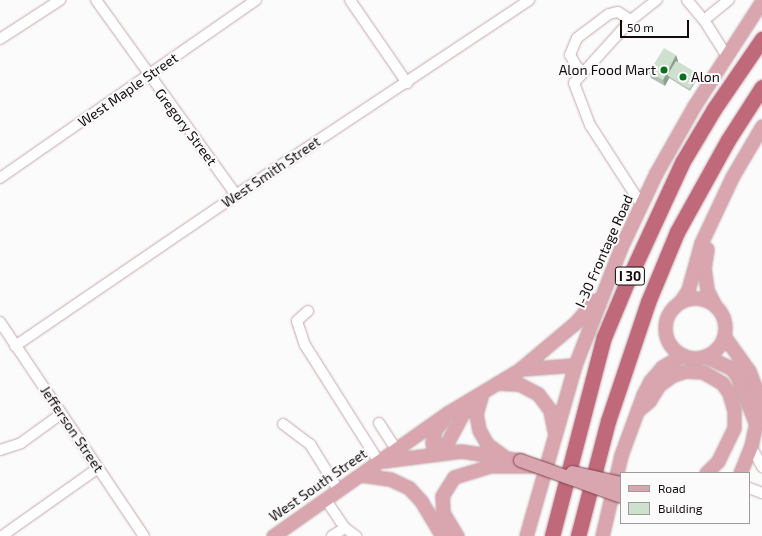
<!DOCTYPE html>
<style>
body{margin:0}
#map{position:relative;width:762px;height:536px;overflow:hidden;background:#fbfbfb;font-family:"Exo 2",sans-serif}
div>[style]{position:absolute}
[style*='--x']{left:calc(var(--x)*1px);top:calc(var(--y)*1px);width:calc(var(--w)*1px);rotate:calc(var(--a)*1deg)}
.roads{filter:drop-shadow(0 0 1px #c4a7ab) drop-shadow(0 0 1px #c4a7ab)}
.minor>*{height:10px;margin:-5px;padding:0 5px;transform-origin:5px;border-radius:5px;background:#fff}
.major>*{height:13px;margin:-6.5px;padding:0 6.5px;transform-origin:6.5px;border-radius:6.5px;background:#d9a5af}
.major>.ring{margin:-6.5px;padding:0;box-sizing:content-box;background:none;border:13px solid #d9a5af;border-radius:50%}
.highway>*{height:15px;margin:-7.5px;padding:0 7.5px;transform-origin:7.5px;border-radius:7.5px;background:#c0697a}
.bridges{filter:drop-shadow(0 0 1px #834854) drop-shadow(0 0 1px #834854)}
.major-bridge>*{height:13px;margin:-6.5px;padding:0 6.5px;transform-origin:6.5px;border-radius:6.5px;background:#d9a5af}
.wall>*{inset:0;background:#b1c2b1}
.shaded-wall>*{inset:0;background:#909e90;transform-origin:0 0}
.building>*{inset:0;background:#cee1ce;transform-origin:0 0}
.dots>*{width:11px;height:11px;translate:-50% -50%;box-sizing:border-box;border:2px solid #fbfbfb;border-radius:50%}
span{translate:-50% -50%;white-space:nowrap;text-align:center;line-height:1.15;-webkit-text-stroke:4px #fbfbfb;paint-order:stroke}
.shield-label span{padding:1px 3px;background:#fbfbfb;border:1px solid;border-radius:3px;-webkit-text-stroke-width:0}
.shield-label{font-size:13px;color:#130a0c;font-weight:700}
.poi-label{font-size:14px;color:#130a0c}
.right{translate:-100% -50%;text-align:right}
.left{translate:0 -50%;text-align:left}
.street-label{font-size:14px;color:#130a0c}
.legend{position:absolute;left:620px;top:472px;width:130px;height:52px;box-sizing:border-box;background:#fbfbfb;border:1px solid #9e9b9b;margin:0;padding:5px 7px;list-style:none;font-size:12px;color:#130a0c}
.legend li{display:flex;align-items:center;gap:8px;height:20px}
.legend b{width:20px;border:1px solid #9e9b9b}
.scale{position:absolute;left:620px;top:20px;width:69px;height:18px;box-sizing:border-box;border:2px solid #130a0c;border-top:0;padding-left:5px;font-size:12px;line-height:14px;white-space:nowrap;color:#130a0c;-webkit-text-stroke:3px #fbfbfb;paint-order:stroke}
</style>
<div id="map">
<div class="roads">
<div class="minor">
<div style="--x:96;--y:0;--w:240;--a:54.3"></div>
<div style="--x:350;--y:0;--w:101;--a:55.5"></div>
<div style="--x:687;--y:0;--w:26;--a:50"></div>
<div style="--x:704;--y:20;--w:41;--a:57.8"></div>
<div style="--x:704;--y:20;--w:32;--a:-39"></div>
<div style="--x:0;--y:39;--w:72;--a:-33"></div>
<div style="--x:583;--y:72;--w:8;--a:-140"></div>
<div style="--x:577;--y:67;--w:14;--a:-120"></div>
<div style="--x:570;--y:55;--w:18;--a:-68"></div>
<div style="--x:577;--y:38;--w:40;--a:-37"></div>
<div style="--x:609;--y:14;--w:9;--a:-13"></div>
<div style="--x:618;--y:12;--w:15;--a:32"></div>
<div style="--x:0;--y:178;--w:312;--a:-34.8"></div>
<div style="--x:641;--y:204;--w:94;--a:-122.8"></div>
<div style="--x:590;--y:125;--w:45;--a:-110.9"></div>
<div style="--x:574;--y:83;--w:85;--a:-47.9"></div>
<div style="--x:631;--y:20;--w:33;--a:-38"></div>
<div style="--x:308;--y:311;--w:15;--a:138"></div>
<div style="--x:297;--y:321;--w:25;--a:72"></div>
<div style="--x:305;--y:345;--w:138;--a:57.7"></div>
<div style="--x:0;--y:322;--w:258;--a:56.1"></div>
<div style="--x:15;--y:346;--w:268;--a:-34.3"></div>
<div style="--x:236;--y:195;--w:352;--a:-33.6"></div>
<div style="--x:379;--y:423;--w:31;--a:57"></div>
<div style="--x:283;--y:424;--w:34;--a:37"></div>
<div style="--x:310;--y:444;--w:55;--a:58.3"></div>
<div style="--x:751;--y:446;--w:24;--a:62"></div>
<div style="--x:0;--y:450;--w:22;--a:-18"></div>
<div style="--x:21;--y:443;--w:49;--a:-35.9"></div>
<div style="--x:749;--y:488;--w:14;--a:21"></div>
<div style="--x:326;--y:500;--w:34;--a:56"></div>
<div style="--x:345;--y:528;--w:14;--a:36"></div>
<div style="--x:2;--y:536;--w:118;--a:-35.3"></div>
<div style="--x:332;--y:536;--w:15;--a:-32"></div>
</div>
<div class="major">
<div style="--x:707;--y:249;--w:19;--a:99"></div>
<div style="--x:704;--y:268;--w:22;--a:82"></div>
<div style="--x:707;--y:290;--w:16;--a:63"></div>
<div class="ring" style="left:665px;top:298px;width:47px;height:47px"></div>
<div style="--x:680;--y:302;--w:14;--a:-56"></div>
<div style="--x:688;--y:290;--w:49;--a:-74.5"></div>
<div style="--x:701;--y:243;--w:73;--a:-64.8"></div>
<div style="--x:732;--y:177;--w:59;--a:-59.5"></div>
<div style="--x:724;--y:336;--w:43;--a:54.5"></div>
<div style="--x:749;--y:371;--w:22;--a:69"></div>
<div style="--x:757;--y:392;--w:21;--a:87"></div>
<div style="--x:758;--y:413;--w:34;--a:102"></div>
<div style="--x:751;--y:446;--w:29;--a:112"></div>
<div style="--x:705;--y:356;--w:29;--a:25"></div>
<div style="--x:731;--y:368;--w:10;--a:53"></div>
<div style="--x:737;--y:376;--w:49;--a:68.6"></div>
<div style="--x:521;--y:369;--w:54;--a:-4.2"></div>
<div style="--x:497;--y:383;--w:22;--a:3"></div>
<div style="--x:519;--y:384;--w:21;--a:28"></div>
<div style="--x:538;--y:394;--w:20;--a:53"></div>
<div style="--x:550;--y:410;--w:21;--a:79"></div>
<div style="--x:482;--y:393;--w:22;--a:106"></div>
<div style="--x:476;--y:414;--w:16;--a:79"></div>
<div style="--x:479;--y:430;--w:16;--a:60"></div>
<div style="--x:487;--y:444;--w:19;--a:36"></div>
<div style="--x:637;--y:411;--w:16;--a:-40"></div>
<div style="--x:649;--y:401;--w:19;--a:-58"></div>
<div style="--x:659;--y:385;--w:17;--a:-36"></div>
<div style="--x:673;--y:375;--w:14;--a:-17"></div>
<div style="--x:686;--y:371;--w:17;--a:3"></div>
<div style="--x:703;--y:372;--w:22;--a:30"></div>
<div style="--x:722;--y:383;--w:12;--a:55"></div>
<div style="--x:729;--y:393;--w:18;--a:74"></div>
<div style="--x:734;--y:410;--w:18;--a:90"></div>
<div style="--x:734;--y:428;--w:37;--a:116"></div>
<div style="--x:718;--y:461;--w:17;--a:135"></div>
<div style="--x:443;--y:420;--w:13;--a:129"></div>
<div style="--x:435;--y:430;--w:13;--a:103"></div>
<div style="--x:432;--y:443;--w:11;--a:68"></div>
<div style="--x:436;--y:453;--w:17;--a:-45"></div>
<div style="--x:448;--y:441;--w:44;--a:-61.7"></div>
<div style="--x:383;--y:461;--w:79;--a:-7.3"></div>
<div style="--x:461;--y:451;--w:60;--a:8.7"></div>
<div style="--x:361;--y:475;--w:29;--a:8"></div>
<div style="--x:390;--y:479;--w:21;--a:25"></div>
<div style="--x:409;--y:488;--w:18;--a:47"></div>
<div style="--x:421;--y:501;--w:41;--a:59"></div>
<div style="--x:273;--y:536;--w:215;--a:-35.2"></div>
<div style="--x:449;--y:412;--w:82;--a:-31"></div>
<div style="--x:519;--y:370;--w:73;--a:-40"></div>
<div style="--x:575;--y:323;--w:30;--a:-49"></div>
<div style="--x:457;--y:536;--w:27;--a:-121"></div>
<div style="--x:443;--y:513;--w:17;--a:-93"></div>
<div style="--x:442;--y:496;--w:22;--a:-58"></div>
<div style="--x:454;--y:477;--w:39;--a:-17"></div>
<div style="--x:491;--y:466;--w:43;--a:0"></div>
<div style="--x:526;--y:536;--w:178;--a:-74"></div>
<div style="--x:575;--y:365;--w:127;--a:-68.7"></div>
<div style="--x:621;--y:247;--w:82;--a:-64.7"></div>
<div style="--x:656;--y:173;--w:77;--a:-60.4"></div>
<div style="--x:694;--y:106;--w:125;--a:-57.1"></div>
<div style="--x:602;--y:536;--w:83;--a:-76.8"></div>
<div style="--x:621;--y:455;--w:64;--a:-69.9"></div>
<div style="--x:643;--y:395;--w:16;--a:-63"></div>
<div style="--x:650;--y:381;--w:18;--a:-49"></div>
<div style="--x:662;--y:367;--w:24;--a:-30"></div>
</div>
<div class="highway">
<div style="--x:552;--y:536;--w:206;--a:-75.4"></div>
<div style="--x:604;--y:337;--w:60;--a:-67.3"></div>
<div style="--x:627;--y:282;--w:133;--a:-65.2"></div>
<div style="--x:683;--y:161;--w:61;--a:-59.2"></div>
<div style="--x:714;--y:109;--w:85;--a:-55.6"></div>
<div style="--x:578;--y:536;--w:119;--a:-75.4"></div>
<div style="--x:608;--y:421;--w:126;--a:-71.4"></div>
<div style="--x:648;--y:302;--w:76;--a:-67.5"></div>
<div style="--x:677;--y:232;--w:105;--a:-61"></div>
<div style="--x:728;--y:140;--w:63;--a:-57.3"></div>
</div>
</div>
<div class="bridges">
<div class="major-bridge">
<div style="--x:520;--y:460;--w:107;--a:19.6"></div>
<div style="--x:572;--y:472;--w:50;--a:12.7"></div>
</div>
</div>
<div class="wall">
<div style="clip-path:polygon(676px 55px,678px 61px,678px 62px,698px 74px,699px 76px,690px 91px,669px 78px,665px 86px,651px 78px,649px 72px)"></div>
</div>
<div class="shaded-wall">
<div style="clip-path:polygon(676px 55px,678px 61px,665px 86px,663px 80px)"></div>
<div style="left:698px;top:74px;width:2px;height:17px;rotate:63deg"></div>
</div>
<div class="building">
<div style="clip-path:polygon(664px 48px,676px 55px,663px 80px,649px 72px)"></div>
<div style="left:676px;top:61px;width:26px;height:17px;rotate:31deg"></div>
</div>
<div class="dots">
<div style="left:664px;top:70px;background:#077020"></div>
<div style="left:683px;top:77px;background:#077020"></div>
</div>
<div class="shield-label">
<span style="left:630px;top:276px">I 30</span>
</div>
<div class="poi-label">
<span class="right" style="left:656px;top:70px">Alon Food Mart</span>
<span class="left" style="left:691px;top:77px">Alon</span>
</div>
<div class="street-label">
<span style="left:128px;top:90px;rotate:-35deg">West Maple Street</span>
<span style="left:186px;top:127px;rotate:53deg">Gregory Street</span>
<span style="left:271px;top:172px;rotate:-34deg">West Smith Street</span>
<span style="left:604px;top:251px;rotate:-66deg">I-30 Frontage Road</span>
<span style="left:72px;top:429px;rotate:56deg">Jefferson Street</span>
<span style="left:318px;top:485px;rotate:-35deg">West South Street</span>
</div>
<ul class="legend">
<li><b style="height:5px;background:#d9a5af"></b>Road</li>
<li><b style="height:11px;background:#cee1ce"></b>Building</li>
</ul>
<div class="scale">50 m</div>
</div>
